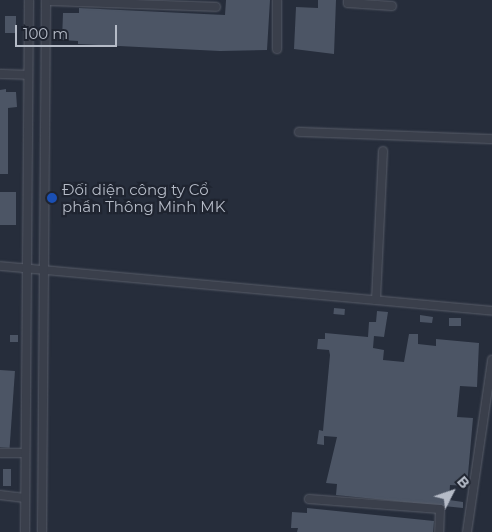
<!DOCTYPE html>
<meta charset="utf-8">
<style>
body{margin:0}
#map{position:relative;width:492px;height:532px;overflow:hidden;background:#262d3b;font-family:Montserrat,sans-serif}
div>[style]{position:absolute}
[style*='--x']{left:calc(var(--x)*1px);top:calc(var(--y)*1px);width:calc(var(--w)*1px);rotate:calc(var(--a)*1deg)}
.building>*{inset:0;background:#4c5565;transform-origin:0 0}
.roads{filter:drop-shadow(0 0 1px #585d69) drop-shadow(0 0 1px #585d69)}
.minor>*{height:8px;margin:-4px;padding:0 4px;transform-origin:4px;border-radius:4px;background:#3a3f4b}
.dots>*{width:14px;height:14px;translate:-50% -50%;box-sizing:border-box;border:2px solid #1f2430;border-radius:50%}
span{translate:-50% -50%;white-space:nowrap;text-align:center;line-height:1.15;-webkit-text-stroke:4.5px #1f2430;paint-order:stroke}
.poi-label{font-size:15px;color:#b5bbc7}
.left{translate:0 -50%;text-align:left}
.north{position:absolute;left:427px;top:467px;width:50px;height:50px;-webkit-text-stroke:4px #1f2430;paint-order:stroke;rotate:49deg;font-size:14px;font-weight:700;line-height:20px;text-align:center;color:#b5bbc7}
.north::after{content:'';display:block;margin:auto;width:18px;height:22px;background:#b5bbc7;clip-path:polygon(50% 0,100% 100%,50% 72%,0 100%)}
.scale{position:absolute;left:15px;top:25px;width:102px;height:22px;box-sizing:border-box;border:2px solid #b5bbc7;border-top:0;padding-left:6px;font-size:15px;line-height:18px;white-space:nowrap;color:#b5bbc7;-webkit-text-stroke:4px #1f2430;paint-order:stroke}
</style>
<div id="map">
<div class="building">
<div style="clip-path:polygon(226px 0,270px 0,267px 50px,220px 51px,78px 44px,78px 41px,62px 40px,63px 13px,79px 13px,79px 8px,225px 15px)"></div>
<div style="clip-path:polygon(318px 0,336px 0,334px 54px,294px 49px,296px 7px,318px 8px)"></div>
<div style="left:5px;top:16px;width:11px;height:17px"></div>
<div style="clip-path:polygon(6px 89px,6px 92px,16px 92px,17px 107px,8px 108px,8px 174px,0 174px,0 90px)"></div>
<div style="left:0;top:192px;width:16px;height:33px"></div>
<div style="left:334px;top:308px;width:11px;height:6px;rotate:5deg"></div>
<div style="clip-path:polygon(377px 311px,388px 312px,384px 337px,374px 336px,373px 348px,384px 350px,383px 360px,404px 362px,409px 334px,418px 334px,418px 344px,436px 346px,436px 339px,479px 343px,477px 387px,460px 386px,457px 417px,473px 418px,467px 486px,450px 485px,449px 500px,463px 502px,463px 508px,336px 495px,337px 484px,326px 483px,337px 437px,324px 436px,324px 445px,317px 444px,319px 430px,323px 431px,330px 355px,329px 350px,317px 349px,318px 339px,325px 339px,325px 333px,368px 337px,369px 322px,376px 322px)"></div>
<div style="clip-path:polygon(420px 315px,433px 317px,432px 323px,420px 322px)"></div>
<div style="left:449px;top:318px;width:12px;height:8px"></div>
<div style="left:10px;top:335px;width:8px;height:7px"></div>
<div style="left:0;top:370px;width:15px;height:77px;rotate:4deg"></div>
<div style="left:3px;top:469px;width:8px;height:17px"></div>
<div style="clip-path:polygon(307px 508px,434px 521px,433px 532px,297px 532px,298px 528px,291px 528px,292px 512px,307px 513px)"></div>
</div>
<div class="roads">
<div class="minor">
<div style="--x:277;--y:0;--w:49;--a:90"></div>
<div style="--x:348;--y:0;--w:3;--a:90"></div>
<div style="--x:348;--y:3;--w:44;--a:3.9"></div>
<div style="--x:46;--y:1;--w:170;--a:2"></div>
<div style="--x:0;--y:74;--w:28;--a:2"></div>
<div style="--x:299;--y:132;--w:193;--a:2.1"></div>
<div style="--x:0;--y:266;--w:494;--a:5.2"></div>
<div style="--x:376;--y:300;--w:149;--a:-87.3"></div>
<div style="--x:0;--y:453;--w:24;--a:0"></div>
<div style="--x:0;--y:495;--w:25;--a:7"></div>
<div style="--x:309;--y:499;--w:131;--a:4.4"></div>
<div style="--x:440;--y:509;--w:23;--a:92"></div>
<div style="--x:25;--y:532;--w:532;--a:-89.57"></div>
<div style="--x:42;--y:532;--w:532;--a:-89.57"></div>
<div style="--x:467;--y:532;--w:174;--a:-81.7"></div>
</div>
</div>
<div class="dots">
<div style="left:52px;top:198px;background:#1a4fb4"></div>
</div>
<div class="poi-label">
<span class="left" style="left:62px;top:198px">Đối diện công ty Cổ<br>phần Thông Minh MK</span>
</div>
<div class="north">B</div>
<div class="scale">100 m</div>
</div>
